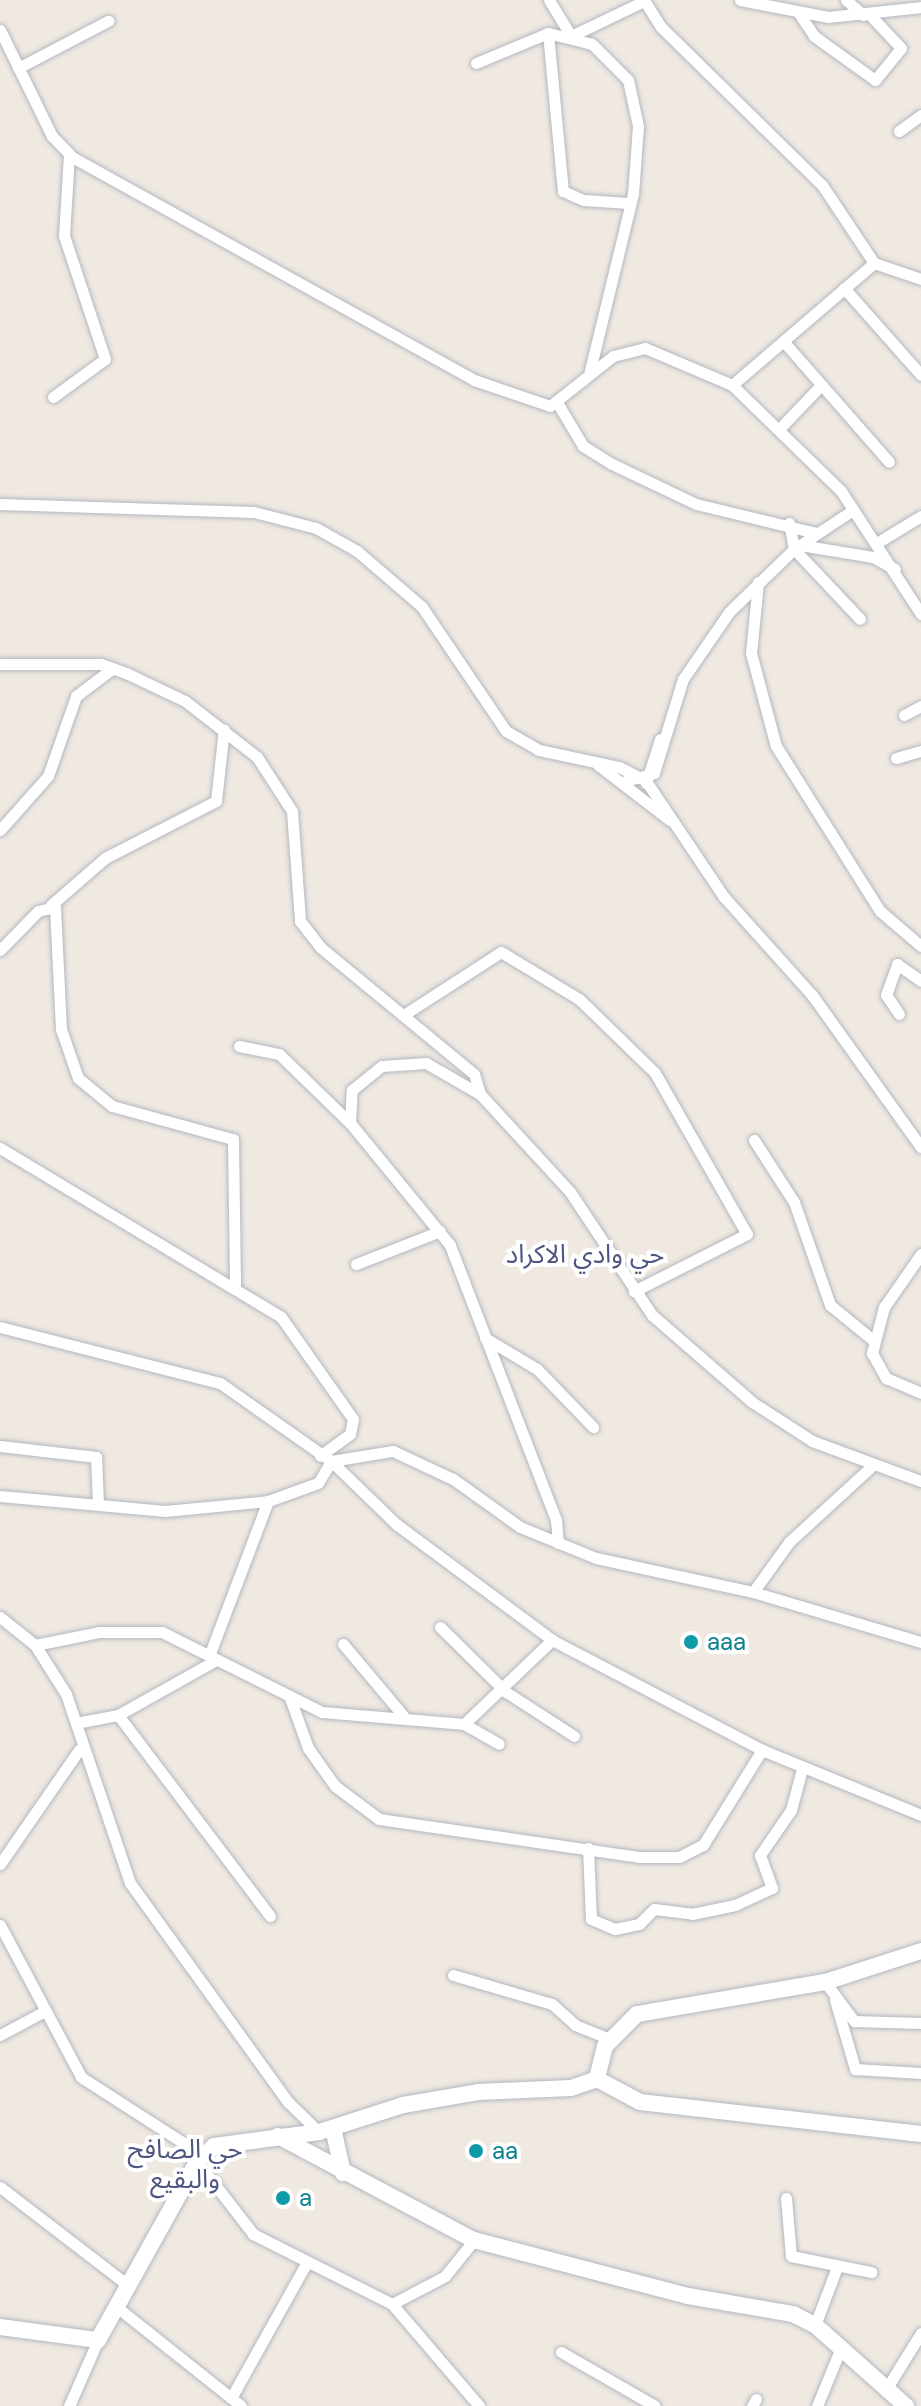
<!DOCTYPE html>
<meta charset="utf-8">
<style>
body{margin:0}
#map{position:relative;width:921px;height:2406px;overflow:hidden;background:#efe9e1;font-family:"DM Sans","Noto Sans Arabic",sans-serif}
div>[style]{position:absolute}
[style*='--x']{left:calc(var(--x)*1px);top:calc(var(--y)*1px);width:calc(var(--w)*1px);rotate:calc(var(--a)*1deg)}
.roads{filter:drop-shadow(0 0 2px #b4b7c1) drop-shadow(0 0 2px #b4b7c1)}
.street>*{height:11px;margin:-5.5px;padding:0 5.5px;transform-origin:5.5px;border-radius:5.5px;background:#fff}
.secondary>*{height:16px;margin:-8px;padding:0 8px;transform-origin:8px;border-radius:8px;background:#fff}
.dots>*{width:22px;height:22px;translate:-50% -50%;box-sizing:border-box;border:4px solid #fff;border-radius:50%}
span{translate:-50% -50%;white-space:nowrap;text-align:center;line-height:1.15;-webkit-text-stroke:8px #fff;paint-order:stroke}
.culture-label{font-size:24px;color:#0d838f}
.left{translate:0 -50%;text-align:left}
.neighbourhood-label{font-size:26px;color:#4d5680}
</style>
<div id="map">
<div class="roads">
<div class="street">
<div style="--x:549;--y:0;--w:42;--a:58.6"></div>
<div style="--x:571;--y:36;--w:76;--a:-25.6"></div>
<div style="--x:644;--y:0;--w:32;--a:58"></div>
<div style="--x:661;--y:27;--w:226;--a:44.5"></div>
<div style="--x:822;--y:185;--w:94;--a:56.3"></div>
<div style="--x:874;--y:263;--w:187;--a:139.3"></div>
<div style="--x:740;--y:0;--w:90;--a:10.9"></div>
<div style="--x:828;--y:17;--w:94;--a:-6.1"></div>
<div style="--x:846;--y:0;--w:23;--a:41"></div>
<div style="--x:798;--y:12;--w:29;--a:56"></div>
<div style="--x:814;--y:36;--w:75;--a:35.8"></div>
<div style="--x:875;--y:80;--w:41;--a:-50.9"></div>
<div style="--x:901;--y:48;--w:45;--a:-133.2"></div>
<div style="--x:0;--y:30;--w:118;--a:63.9"></div>
<div style="--x:52;--y:136;--w:29;--a:46"></div>
<div style="--x:72;--y:157;--w:460;--a:29"></div>
<div style="--x:474;--y:380;--w:80;--a:18.9"></div>
<div style="--x:550;--y:406;--w:80;--a:-38.4"></div>
<div style="--x:613;--y:356;--w:33;--a:-14"></div>
<div style="--x:645;--y:348;--w:95;--a:23"></div>
<div style="--x:732;--y:385;--w:152;--a:44.2"></div>
<div style="--x:841;--y:491;--w:147;--a:57"></div>
<div style="--x:548;--y:33;--w:159;--a:84.6"></div>
<div style="--x:563;--y:191;--w:22;--a:24"></div>
<div style="--x:583;--y:200;--w:46;--a:3.7"></div>
<div style="--x:476;--y:63;--w:78;--a:-22.6"></div>
<div style="--x:548;--y:33;--w:45;--a:14"></div>
<div style="--x:592;--y:44;--w:51;--a:45"></div>
<div style="--x:628;--y:80;--w:47;--a:77.7"></div>
<div style="--x:638;--y:126;--w:68;--a:94.2"></div>
<div style="--x:633;--y:194;--w:182;--a:103.7"></div>
<div style="--x:18;--y:68;--w:102;--a:-27.6"></div>
<div style="--x:899;--y:131;--w:27;--a:-36"></div>
<div style="--x:874;--y:263;--w:50;--a:18.8"></div>
<div style="--x:844;--y:288;--w:116;--a:48.5"></div>
<div style="--x:784;--y:342;--w:159;--a:48.8"></div>
<div style="--x:53;--y:397;--w:64;--a:-36.2"></div>
<div style="--x:105;--y:359;--w:130;--a:-108.4"></div>
<div style="--x:64;--y:236;--w:81;--a:-86.5"></div>
<div style="--x:558;--y:404;--w:49;--a:59.2"></div>
<div style="--x:583;--y:446;--w:32;--a:32"></div>
<div style="--x:610;--y:463;--w:95;--a:25.5"></div>
<div style="--x:696;--y:504;--w:123;--a:13.6"></div>
<div style="--x:782;--y:426;--w:57;--a:-46.4"></div>
<div style="--x:0;--y:504;--w:254;--a:1.8"></div>
<div style="--x:254;--y:512;--w:64;--a:14.5"></div>
<div style="--x:316;--y:528;--w:47;--a:29.3"></div>
<div style="--x:357;--y:551;--w:86;--a:40.7"></div>
<div style="--x:422;--y:607;--w:150;--a:55.9"></div>
<div style="--x:506;--y:731;--w:38;--a:30"></div>
<div style="--x:539;--y:750;--w:82;--a:12"></div>
<div style="--x:619;--y:767;--w:30;--a:27"></div>
<div style="--x:646;--y:781;--w:140;--a:56.1"></div>
<div style="--x:724;--y:897;--w:132;--a:48.1"></div>
<div style="--x:812;--y:995;--w:187;--a:54.4"></div>
<div style="--x:789;--y:523;--w:26;--a:79"></div>
<div style="--x:794;--y:549;--w:96;--a:46.7"></div>
<div style="--x:880;--y:541;--w:48;--a:-31.4"></div>
<div style="--x:800;--y:545;--w:74;--a:9.3"></div>
<div style="--x:873;--y:557;--w:25;--a:29"></div>
<div style="--x:758;--y:582;--w:71;--a:95.6"></div>
<div style="--x:751;--y:653;--w:96;--a:75"></div>
<div style="--x:776;--y:746;--w:195;--a:57.8"></div>
<div style="--x:880;--y:911;--w:54;--a:40.5"></div>
<div style="--x:0;--y:664;--w:101;--a:0"></div>
<div style="--x:101;--y:664;--w:27;--a:20"></div>
<div style="--x:126;--y:673;--w:65;--a:25.4"></div>
<div style="--x:185;--y:701;--w:91;--a:37.9"></div>
<div style="--x:257;--y:757;--w:64;--a:57.1"></div>
<div style="--x:292;--y:811;--w:110;--a:85.8"></div>
<div style="--x:300;--y:921;--w:33;--a:52"></div>
<div style="--x:320;--y:947;--w:200;--a:39.5"></div>
<div style="--x:474;--y:1074;--w:21;--a:73"></div>
<div style="--x:904;--y:715;--w:19;--a:-28"></div>
<div style="--x:896;--y:758;--w:26;--a:-16"></div>
<div style="--x:598;--y:765;--w:91;--a:37.4"></div>
<div style="--x:625;--y:781;--w:30;--a:-15"></div>
<div style="--x:654;--y:773;--w:98;--a:-72.9"></div>
<div style="--x:683;--y:679;--w:81;--a:-55.5"></div>
<div style="--x:729;--y:612;--w:91;--a:-44.1"></div>
<div style="--x:794;--y:549;--w:71;--a:-33.5"></div>
<div style="--x:646;--y:783;--w:46;--a:-72.3"></div>
<div style="--x:0;--y:830;--w:72;--a:-48.4"></div>
<div style="--x:48;--y:776;--w:85;--a:-70.7"></div>
<div style="--x:76;--y:696;--w:46;--a:-37.1"></div>
<div style="--x:51;--y:905;--w:72;--a:-41"></div>
<div style="--x:105;--y:858;--w:125;--a:-27.2"></div>
<div style="--x:216;--y:801;--w:72;--a:-83.7"></div>
<div style="--x:0;--y:950;--w:54;--a:-45.7"></div>
<div style="--x:38;--y:911;--w:17;--a:-13"></div>
<div style="--x:55;--y:907;--w:122;--a:87.2"></div>
<div style="--x:61;--y:1029;--w:52;--a:70.9"></div>
<div style="--x:78;--y:1078;--w:44;--a:39.5"></div>
<div style="--x:112;--y:1106;--w:125;--a:15.3"></div>
<div style="--x:233;--y:1139;--w:146;--a:89.2"></div>
<div style="--x:405;--y:1014;--w:114;--a:-32.9"></div>
<div style="--x:501;--y:952;--w:91;--a:31.1"></div>
<div style="--x:579;--y:999;--w:106;--a:44.2"></div>
<div style="--x:655;--y:1073;--w:185;--a:60.3"></div>
<div style="--x:747;--y:1234;--w:127;--a:153.2"></div>
<div style="--x:899;--y:1014;--w:23;--a:-124"></div>
<div style="--x:886;--y:995;--w:33;--a:-70"></div>
<div style="--x:897;--y:964;--w:29;--a:35"></div>
<div style="--x:239;--y:1046;--w:41;--a:11.3"></div>
<div style="--x:279;--y:1054;--w:99;--a:44.2"></div>
<div style="--x:754;--y:1140;--w:74;--a:57.2"></div>
<div style="--x:794;--y:1202;--w:109;--a:70.7"></div>
<div style="--x:830;--y:1305;--w:57;--a:39.3"></div>
<div style="--x:0;--y:1148;--w:328;--a:31"></div>
<div style="--x:281;--y:1317;--w:125;--a:54.8"></div>
<div style="--x:353;--y:1419;--w:15;--a:101"></div>
<div style="--x:350;--y:1434;--w:37;--a:144"></div>
<div style="--x:921;--y:1254;--w:65;--a:124.9"></div>
<div style="--x:884;--y:1307;--w:48;--a:104.6"></div>
<div style="--x:872;--y:1353;--w:29;--a:61"></div>
<div style="--x:886;--y:1378;--w:38;--a:23"></div>
<div style="--x:356;--y:1264;--w:90;--a:-21.4"></div>
<div style="--x:0;--y:1327;--w:227;--a:14.3"></div>
<div style="--x:220;--y:1383;--w:136;--a:35.1"></div>
<div style="--x:331;--y:1461;--w:91;--a:44.1"></div>
<div style="--x:396;--y:1524;--w:194;--a:36.6"></div>
<div style="--x:552;--y:1640;--w:237;--a:27.6"></div>
<div style="--x:762;--y:1750;--w:172;--a:22.2"></div>
<div style="--x:485;--y:1338;--w:61;--a:30.8"></div>
<div style="--x:537;--y:1369;--w:81;--a:46"></div>
<div style="--x:0;--y:1446;--w:97;--a:6.5"></div>
<div style="--x:96;--y:1457;--w:45;--a:87.5"></div>
<div style="--x:0;--y:1496;--w:166;--a:5.2"></div>
<div style="--x:165;--y:1511;--w:103;--a:-5.5"></div>
<div style="--x:268;--y:1501;--w:53;--a:-19.8"></div>
<div style="--x:318;--y:1483;--w:26;--a:-59"></div>
<div style="--x:331;--y:1461;--w:63;--a:-9.2"></div>
<div style="--x:393;--y:1451;--w:66;--a:25"></div>
<div style="--x:453;--y:1479;--w:82;--a:35.6"></div>
<div style="--x:520;--y:1527;--w:82;--a:22.2"></div>
<div style="--x:596;--y:1558;--w:161;--a:12.2"></div>
<div style="--x:753;--y:1592;--w:175;--a:16.6"></div>
<div style="--x:558;--y:1543;--w:23;--a:-95"></div>
<div style="--x:556;--y:1520;--w:295;--a:-111.1"></div>
<div style="--x:450;--y:1245;--w:158;--a:-129.3"></div>
<div style="--x:350;--y:1123;--w:33;--a:-87"></div>
<div style="--x:352;--y:1090;--w:38;--a:-39"></div>
<div style="--x:382;--y:1066;--w:44;--a:-3.9"></div>
<div style="--x:426;--y:1063;--w:62;--a:29.9"></div>
<div style="--x:480;--y:1094;--w:133;--a:47.4"></div>
<div style="--x:570;--y:1192;--w:148;--a:56.3"></div>
<div style="--x:652;--y:1315;--w:133;--a:41"></div>
<div style="--x:752;--y:1402;--w:72;--a:33"></div>
<div style="--x:812;--y:1441;--w:116;--a:20.2"></div>
<div style="--x:753;--y:1592;--w:62;--a:-54.2"></div>
<div style="--x:789;--y:1542;--w:115;--a:-42.5"></div>
<div style="--x:0;--y:1617;--w:45;--a:38.7"></div>
<div style="--x:35;--y:1645;--w:58;--a:57.7"></div>
<div style="--x:66;--y:1694;--w:200;--a:71.3"></div>
<div style="--x:130;--y:1883;--w:270;--a:54.2"></div>
<div style="--x:288;--y:2102;--w:43;--a:44.1"></div>
<div style="--x:440;--y:1627;--w:93;--a:44.6"></div>
<div style="--x:506;--y:1692;--w:81;--a:32.9"></div>
<div style="--x:343;--y:1644;--w:98;--a:50"></div>
<div style="--x:35;--y:1645;--w:65;--a:-11.5"></div>
<div style="--x:99;--y:1632;--w:63;--a:0"></div>
<div style="--x:162;--y:1632;--w:179;--a:26.6"></div>
<div style="--x:322;--y:1712;--w:143;--a:4.8"></div>
<div style="--x:464;--y:1724;--w:122;--a:-43.7"></div>
<div style="--x:209;--y:1656;--w:166;--a:-69.2"></div>
<div style="--x:290;--y:1698;--w:53;--a:70.2"></div>
<div style="--x:308;--y:1748;--w:47;--a:54.6"></div>
<div style="--x:335;--y:1786;--w:55;--a:36.9"></div>
<div style="--x:379;--y:1819;--w:264;--a:8.3"></div>
<div style="--x:640;--y:1857;--w:39;--a:0"></div>
<div style="--x:679;--y:1857;--w:27;--a:-27"></div>
<div style="--x:703;--y:1845;--w:112;--a:-58.2"></div>
<div style="--x:118;--y:1715;--w:252;--a:52.9"></div>
<div style="--x:76;--y:1723;--w:43;--a:-10.8"></div>
<div style="--x:118;--y:1715;--w:112;--a:-29.3"></div>
<div style="--x:464;--y:1724;--w:40;--a:29.7"></div>
<div style="--x:588;--y:1848;--w:71;--a:87.6"></div>
<div style="--x:591;--y:1919;--w:26;--a:23"></div>
<div style="--x:615;--y:1929;--w:25;--a:-12"></div>
<div style="--x:639;--y:1924;--w:21;--a:-45"></div>
<div style="--x:654;--y:1909;--w:38;--a:7"></div>
<div style="--x:692;--y:1914;--w:44;--a:-11.8"></div>
<div style="--x:735;--y:1905;--w:41;--a:-24.7"></div>
<div style="--x:772;--y:1888;--w:35;--a:-110"></div>
<div style="--x:760;--y:1855;--w:55;--a:-55.4"></div>
<div style="--x:791;--y:1810;--w:42;--a:-75"></div>
<div style="--x:0;--y:1864;--w:139;--a:-55.3"></div>
<div style="--x:0;--y:1925;--w:172;--a:61.9"></div>
<div style="--x:81;--y:2077;--w:120;--a:32.8"></div>
<div style="--x:182;--y:2142;--w:116;--a:52.3"></div>
<div style="--x:253;--y:2234;--w:156;--a:26.7"></div>
<div style="--x:392;--y:2304;--w:134;--a:49.5"></div>
<div style="--x:453;--y:1975;--w:103;--a:16.3"></div>
<div style="--x:552;--y:2004;--w:31;--a:42"></div>
<div style="--x:575;--y:2025;--w:38;--a:22"></div>
<div style="--x:825;--y:1982;--w:49;--a:53.4"></div>
<div style="--x:854;--y:2021;--w:67;--a:1.7"></div>
<div style="--x:835;--y:2000;--w:72;--a:73.8"></div>
<div style="--x:855;--y:2069;--w:66;--a:3.5"></div>
<div style="--x:0;--y:2035;--w:51;--a:-28.1"></div>
<div style="--x:0;--y:2187;--w:163;--a:37.5"></div>
<div style="--x:786;--y:2198;--w:58;--a:85.1"></div>
<div style="--x:791;--y:2256;--w:82;--a:11.3"></div>
<div style="--x:392;--y:2304;--w:60;--a:-27.8"></div>
<div style="--x:445;--y:2276;--w:46;--a:-51.1"></div>
<div style="--x:118;--y:2308;--w:157;--a:38.5"></div>
<div style="--x:815;--y:2325;--w:62;--a:-69.2"></div>
<div style="--x:561;--y:2352;--w:108;--a:29.9"></div>
<div style="--x:885;--y:2391;--w:68;--a:-58.2"></div>
<div style="--x:231;--y:2398;--w:154;--a:-60.8"></div>
<div style="--x:69;--y:2406;--w:72;--a:-66.3"></div>
<div style="--x:752;--y:2406;--w:8;--a:-60"></div>
<div style="--x:817;--y:2406;--w:61;--a:-67.7"></div>
</div>
<div class="secondary">
<div style="--x:921;--y:1951;--w:101;--a:162.1"></div>
<div style="--x:825;--y:1982;--w:191;--a:170.3"></div>
<div style="--x:637;--y:2014;--w:45;--a:135"></div>
<div style="--x:605;--y:2046;--w:34;--a:104"></div>
<div style="--x:597;--y:2079;--w:49;--a:28.1"></div>
<div style="--x:640;--y:2102;--w:283;--a:6.5"></div>
<div style="--x:333;--y:2128;--w:46;--a:77.5"></div>
<div style="--x:278;--y:2136;--w:222;--a:28"></div>
<div style="--x:474;--y:2240;--w:221;--a:14.7"></div>
<div style="--x:688;--y:2296;--w:107;--a:9.7"></div>
<div style="--x:793;--y:2314;--w:25;--a:27"></div>
<div style="--x:815;--y:2325;--w:122;--a:41.7"></div>
<div style="--x:0;--y:2327;--w:99;--a:7.6"></div>
<div style="--x:98;--y:2340;--w:204;--a:-60.9"></div>
<div style="--x:197;--y:2162;--w:23;--a:-43"></div>
<div style="--x:214;--y:2146;--w:106;--a:-7.6"></div>
<div style="--x:319;--y:2132;--w:88;--a:-17.8"></div>
<div style="--x:403;--y:2105;--w:76;--a:-9.8"></div>
<div style="--x:478;--y:2092;--w:93;--a:-2.5"></div>
<div style="--x:571;--y:2088;--w:28;--a:-19"></div>
</div>
</div>
<div class="dots">
<div style="left:691px;top:1642px;background:#0f9aa8"></div>
<div style="left:476px;top:2151px;background:#0f9aa8"></div>
<div style="left:283px;top:2198px;background:#0f9aa8"></div>
</div>
<div class="culture-label">
<span class="left" style="left:707px;top:1642px">aaa</span>
<span class="left" style="left:492px;top:2151px">aa</span>
<span class="left" style="left:299px;top:2198px">a</span>
</div>
<div class="neighbourhood-label">
<span style="left:585px;top:1255px">حي وادي الاكراد</span>
<span style="left:185px;top:2165px">حي الصافح<br>والبقيع</span>
</div>
</div>
